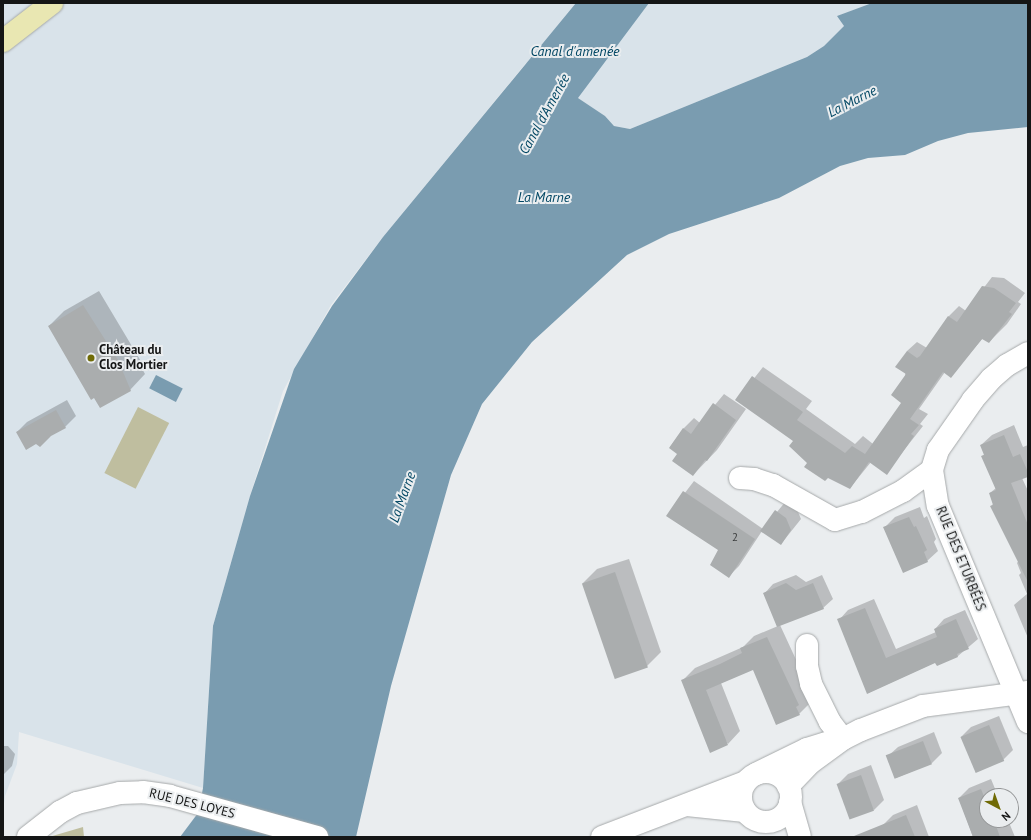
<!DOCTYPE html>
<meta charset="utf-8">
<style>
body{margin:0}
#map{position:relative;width:1031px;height:840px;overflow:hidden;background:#eaedef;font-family:"PT Sans",sans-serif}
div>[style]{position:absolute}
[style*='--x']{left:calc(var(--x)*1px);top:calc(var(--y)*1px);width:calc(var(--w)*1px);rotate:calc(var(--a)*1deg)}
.built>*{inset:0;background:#d9e3ea}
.green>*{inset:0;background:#bfbe9f;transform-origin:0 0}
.water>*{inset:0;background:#7a9cb0;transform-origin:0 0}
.shadow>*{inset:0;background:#0003}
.building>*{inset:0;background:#aaadae;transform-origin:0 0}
.roads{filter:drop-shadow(0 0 1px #a6a9aa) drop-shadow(0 0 1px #a6a9aa)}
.minor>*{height:22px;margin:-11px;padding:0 11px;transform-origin:11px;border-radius:11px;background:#fff}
.minor>.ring{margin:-11px;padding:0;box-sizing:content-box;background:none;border:22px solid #fff;border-radius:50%}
.major>*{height:22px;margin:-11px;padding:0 11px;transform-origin:11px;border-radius:11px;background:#e9e7b2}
.dots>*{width:11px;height:11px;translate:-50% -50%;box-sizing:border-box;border:2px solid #eaedef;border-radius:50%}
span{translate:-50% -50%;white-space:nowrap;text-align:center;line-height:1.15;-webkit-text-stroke:4px #eaedef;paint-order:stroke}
.number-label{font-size:11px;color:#3a3c3c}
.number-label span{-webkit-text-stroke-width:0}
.poi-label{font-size:13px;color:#151616;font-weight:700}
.left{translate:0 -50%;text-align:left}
.street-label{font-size:13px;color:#151616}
.water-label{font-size:14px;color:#004663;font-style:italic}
.frame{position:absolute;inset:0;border:4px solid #151616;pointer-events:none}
.north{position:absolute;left:979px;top:788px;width:40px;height:40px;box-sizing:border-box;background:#eaedef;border:1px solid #959798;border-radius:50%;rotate:139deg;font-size:11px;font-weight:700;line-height:16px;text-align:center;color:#151616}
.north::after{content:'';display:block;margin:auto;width:14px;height:18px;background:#706b06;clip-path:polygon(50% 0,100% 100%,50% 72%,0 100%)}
</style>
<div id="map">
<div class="built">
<div style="clip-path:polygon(3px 3px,872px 3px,838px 16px,844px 26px,824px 46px,807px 57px,630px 129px,614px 126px,605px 116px,526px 63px,383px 237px,331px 305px,283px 391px,250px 496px,213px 626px,203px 788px,19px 732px,17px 764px,5px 796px,3px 811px)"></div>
</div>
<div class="green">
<div style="left:138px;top:407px;width:35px;height:74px;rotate:27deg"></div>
<div style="clip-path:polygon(83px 827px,84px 837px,49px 837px)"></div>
</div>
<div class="water">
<div style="clip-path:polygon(576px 3px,649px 3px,578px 98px,605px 116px,614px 126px,630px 129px,807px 57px,824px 46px,844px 26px,837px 16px,872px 3px,1028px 3px,1028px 127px,968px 133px,938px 141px,905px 155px,868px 158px,840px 166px,779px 198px,669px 234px,627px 255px,532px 342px,482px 404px,451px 475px,391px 686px,356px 837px,180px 837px,198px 813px,203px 788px,213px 626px,250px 496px,294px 369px,332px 306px,383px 237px)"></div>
<div style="left:156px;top:375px;width:30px;height:15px;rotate:27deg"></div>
</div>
<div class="shadow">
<div style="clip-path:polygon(992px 277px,1004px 278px,1025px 293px,1018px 302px,1021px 304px,1007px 324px,989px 342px,983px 338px,951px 376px,945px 372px,919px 409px,928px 414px,920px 424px,923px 426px,886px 473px,871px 462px,850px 488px,809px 463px,794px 440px,737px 400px,763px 367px,812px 401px,806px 409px,855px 444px,863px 436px,873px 444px,903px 402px,907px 351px,917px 342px,927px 348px,949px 316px,959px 306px,966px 311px)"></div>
<div style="clip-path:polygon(99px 291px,142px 363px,140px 365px,145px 374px,130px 390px,49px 326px,64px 311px)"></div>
<div style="clip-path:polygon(724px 394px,746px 409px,717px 450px,693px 475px,679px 453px,670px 447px,684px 428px,694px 418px,700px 423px)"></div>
<div style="clip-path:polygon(67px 400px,76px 416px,65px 427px,52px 434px,17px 432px,27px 422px)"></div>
<div style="clip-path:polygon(1014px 425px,1023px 447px,1028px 445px,1028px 475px,1022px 478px,1028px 491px,1028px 638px,1014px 605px,1027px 594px,1019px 575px,1021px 573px,1017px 563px,1019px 560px,991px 506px,994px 503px,990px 493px,996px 488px,982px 456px,985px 454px,981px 445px,992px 435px)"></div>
<div style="clip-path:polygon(694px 481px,763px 529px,786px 501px,796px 507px,801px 519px,781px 544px,762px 531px,739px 566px,729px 576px,719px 550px,668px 515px)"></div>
<div style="clip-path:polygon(920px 507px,924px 518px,927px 516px,936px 539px,934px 542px,938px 551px,927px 561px,884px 528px,895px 517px)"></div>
<div style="clip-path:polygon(629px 559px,661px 652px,647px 666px,583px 583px,597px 569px)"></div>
<div style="clip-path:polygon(796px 575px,806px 582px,822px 575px,833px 599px,823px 608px,780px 625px,811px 692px,812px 701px,799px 714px,753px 669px,721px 683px,740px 731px,728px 744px,682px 681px,695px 668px,743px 647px,754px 636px,778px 626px,764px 594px,773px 584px)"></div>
<div style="clip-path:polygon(874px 599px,896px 649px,936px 632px,935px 629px,944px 619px,965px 610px,978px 639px,958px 656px,937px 665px,936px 662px,868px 693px,839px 620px,848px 610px)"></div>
<div style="clip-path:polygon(999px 716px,1013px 750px,1003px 760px,961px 737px,971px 727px)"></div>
<div style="clip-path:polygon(934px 732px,942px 753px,932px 763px,896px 778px,887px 757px,898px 747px)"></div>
<div style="clip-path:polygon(3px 746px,8px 746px,15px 754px,12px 766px,3px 775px)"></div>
<div style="clip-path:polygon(871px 765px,884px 800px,874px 810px,838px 784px,848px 774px)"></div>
<div style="clip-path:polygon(991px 779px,998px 796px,987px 796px,987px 820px,1008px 820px,1015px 837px,973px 837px,959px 798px,969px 788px)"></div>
<div style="clip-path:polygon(917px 805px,929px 837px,888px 837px,883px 825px,893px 815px)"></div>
</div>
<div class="building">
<div style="clip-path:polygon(982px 286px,994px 288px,1016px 303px,1009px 312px,1012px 314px,989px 343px,982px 339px,951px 378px,943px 372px,910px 419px,919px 425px,911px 434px,914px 436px,887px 475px,869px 462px,850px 489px,828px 478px,825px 481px,804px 467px,807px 463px,789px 446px,793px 441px,735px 400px,752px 376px,803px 412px,797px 420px,845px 453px,852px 446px,865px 454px,901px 403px,891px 395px,906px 374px,895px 367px,907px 351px,917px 358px,920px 356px,948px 316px,957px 322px)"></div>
<div style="clip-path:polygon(83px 305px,118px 360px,131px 391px,100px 408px,94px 398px,91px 400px,48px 326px)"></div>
<div style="clip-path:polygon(713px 403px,736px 420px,707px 461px,705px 460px,693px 476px,672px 461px,677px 454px,669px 448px,683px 428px,691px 434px)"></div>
<div style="clip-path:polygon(56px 410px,66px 428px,51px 436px,40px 447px,36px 444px,26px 450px,16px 432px)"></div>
<div style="clip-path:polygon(1004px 435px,1013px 457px,1020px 454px,1028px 472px,1028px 477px,1011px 483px,1028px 525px,1028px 582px,990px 506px,993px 505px,989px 493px,996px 490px,981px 456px,984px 455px,980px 445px)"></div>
<div style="clip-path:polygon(683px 491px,755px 539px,729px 578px,710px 565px,718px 550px,666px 516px)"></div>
<div style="clip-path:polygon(775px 510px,786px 518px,791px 530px,781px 545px,760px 531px)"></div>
<div style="clip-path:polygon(909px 517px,914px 527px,916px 526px,927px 550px,924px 552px,928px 562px,903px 573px,883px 527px)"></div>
<div style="left:615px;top:572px;width:101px;height:35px;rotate:71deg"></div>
<div style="clip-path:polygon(786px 583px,796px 590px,813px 583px,824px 609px,777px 627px,763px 593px)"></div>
<div style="clip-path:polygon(865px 608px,886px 658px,937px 637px,934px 629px,956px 619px,969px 649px,957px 654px,958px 657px,937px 666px,935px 663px,867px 694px,837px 619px)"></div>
<div style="clip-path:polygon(767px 637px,799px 705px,796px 707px,800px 715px,776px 725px,753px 670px,706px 690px,728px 745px,710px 753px,681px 680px,720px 664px,742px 653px,740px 648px)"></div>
<div style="left:989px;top:725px;width:39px;height:31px;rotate:67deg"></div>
<div style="left:923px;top:741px;width:25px;height:40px;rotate:69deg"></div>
<div style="left:861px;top:775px;width:38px;height:26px;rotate:70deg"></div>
<div style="clip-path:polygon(981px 789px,987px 804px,987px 820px,994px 820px,1000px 837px,973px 837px,958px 798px)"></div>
<div style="clip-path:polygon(906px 815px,915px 837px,854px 837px,854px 836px)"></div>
</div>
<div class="roads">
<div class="minor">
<div style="--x:1028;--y:353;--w:24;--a:150"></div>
<div style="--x:1007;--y:365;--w:21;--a:139"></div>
<div style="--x:991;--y:379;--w:28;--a:131"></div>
<div style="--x:973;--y:400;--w:61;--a:125"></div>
<div style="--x:938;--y:450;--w:21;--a:107"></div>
<div style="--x:932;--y:470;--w:36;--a:81"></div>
<div style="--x:938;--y:506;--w:234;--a:67.4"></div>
<div style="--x:740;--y:478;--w:14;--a:4"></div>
<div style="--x:754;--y:479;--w:20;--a:18"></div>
<div style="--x:773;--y:485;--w:71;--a:29.4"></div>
<div style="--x:835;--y:520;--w:28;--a:-17"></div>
<div style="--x:862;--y:512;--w:46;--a:-27.1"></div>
<div style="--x:903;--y:491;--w:36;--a:-36"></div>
<div style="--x:807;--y:645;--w:21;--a:90"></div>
<div style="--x:807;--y:666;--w:18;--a:77"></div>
<div style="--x:811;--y:684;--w:42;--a:63.4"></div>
<div style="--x:830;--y:722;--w:21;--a:53"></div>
<div class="ring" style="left:741px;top:772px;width:28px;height:28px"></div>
<div style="--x:756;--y:774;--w:57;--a:-26.1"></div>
<div style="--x:807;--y:749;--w:21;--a:-17"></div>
<div style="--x:788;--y:786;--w:32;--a:-46"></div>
<div style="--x:810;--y:763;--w:41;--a:-36"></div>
<div style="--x:843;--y:739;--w:20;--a:-27"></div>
<div style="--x:861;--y:730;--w:66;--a:-21.2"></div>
<div style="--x:923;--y:706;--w:106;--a:-7.6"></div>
<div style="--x:790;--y:802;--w:36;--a:74"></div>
<div style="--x:687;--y:805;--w:58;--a:5.9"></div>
<div style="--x:28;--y:837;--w:41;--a:-38"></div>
<div style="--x:60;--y:812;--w:19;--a:-28"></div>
<div style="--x:77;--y:803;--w:44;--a:-13.1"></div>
<div style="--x:120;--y:793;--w:23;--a:-2"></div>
<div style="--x:143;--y:792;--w:27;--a:8"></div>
<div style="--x:170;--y:796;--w:153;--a:15.6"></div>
<div style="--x:602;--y:837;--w:153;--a:-21"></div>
</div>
<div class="major">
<div style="--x:3;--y:41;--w:62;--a:-37.8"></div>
</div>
</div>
<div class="dots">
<div style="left:91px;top:358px;background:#706b06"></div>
</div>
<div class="number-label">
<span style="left:735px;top:537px">2</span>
</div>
<div class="poi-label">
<span class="left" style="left:99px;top:358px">Château du<br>Clos Mortier</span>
</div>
<div class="street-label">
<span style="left:960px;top:559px;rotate:68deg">RUE DES ETURBÉES</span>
<span style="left:192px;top:804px;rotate:14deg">RUE DES LOYES</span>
</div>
<div class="water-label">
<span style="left:575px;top:51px">Canal d'amenée</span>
<span style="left:852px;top:101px;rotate:-27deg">La Marne</span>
<span style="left:544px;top:114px;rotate:-61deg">Canal d'Amenée</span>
<span style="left:544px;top:197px">La Marne</span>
<span style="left:402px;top:497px;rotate:-70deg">La Marne</span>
</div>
<div class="frame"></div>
<div class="north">N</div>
</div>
